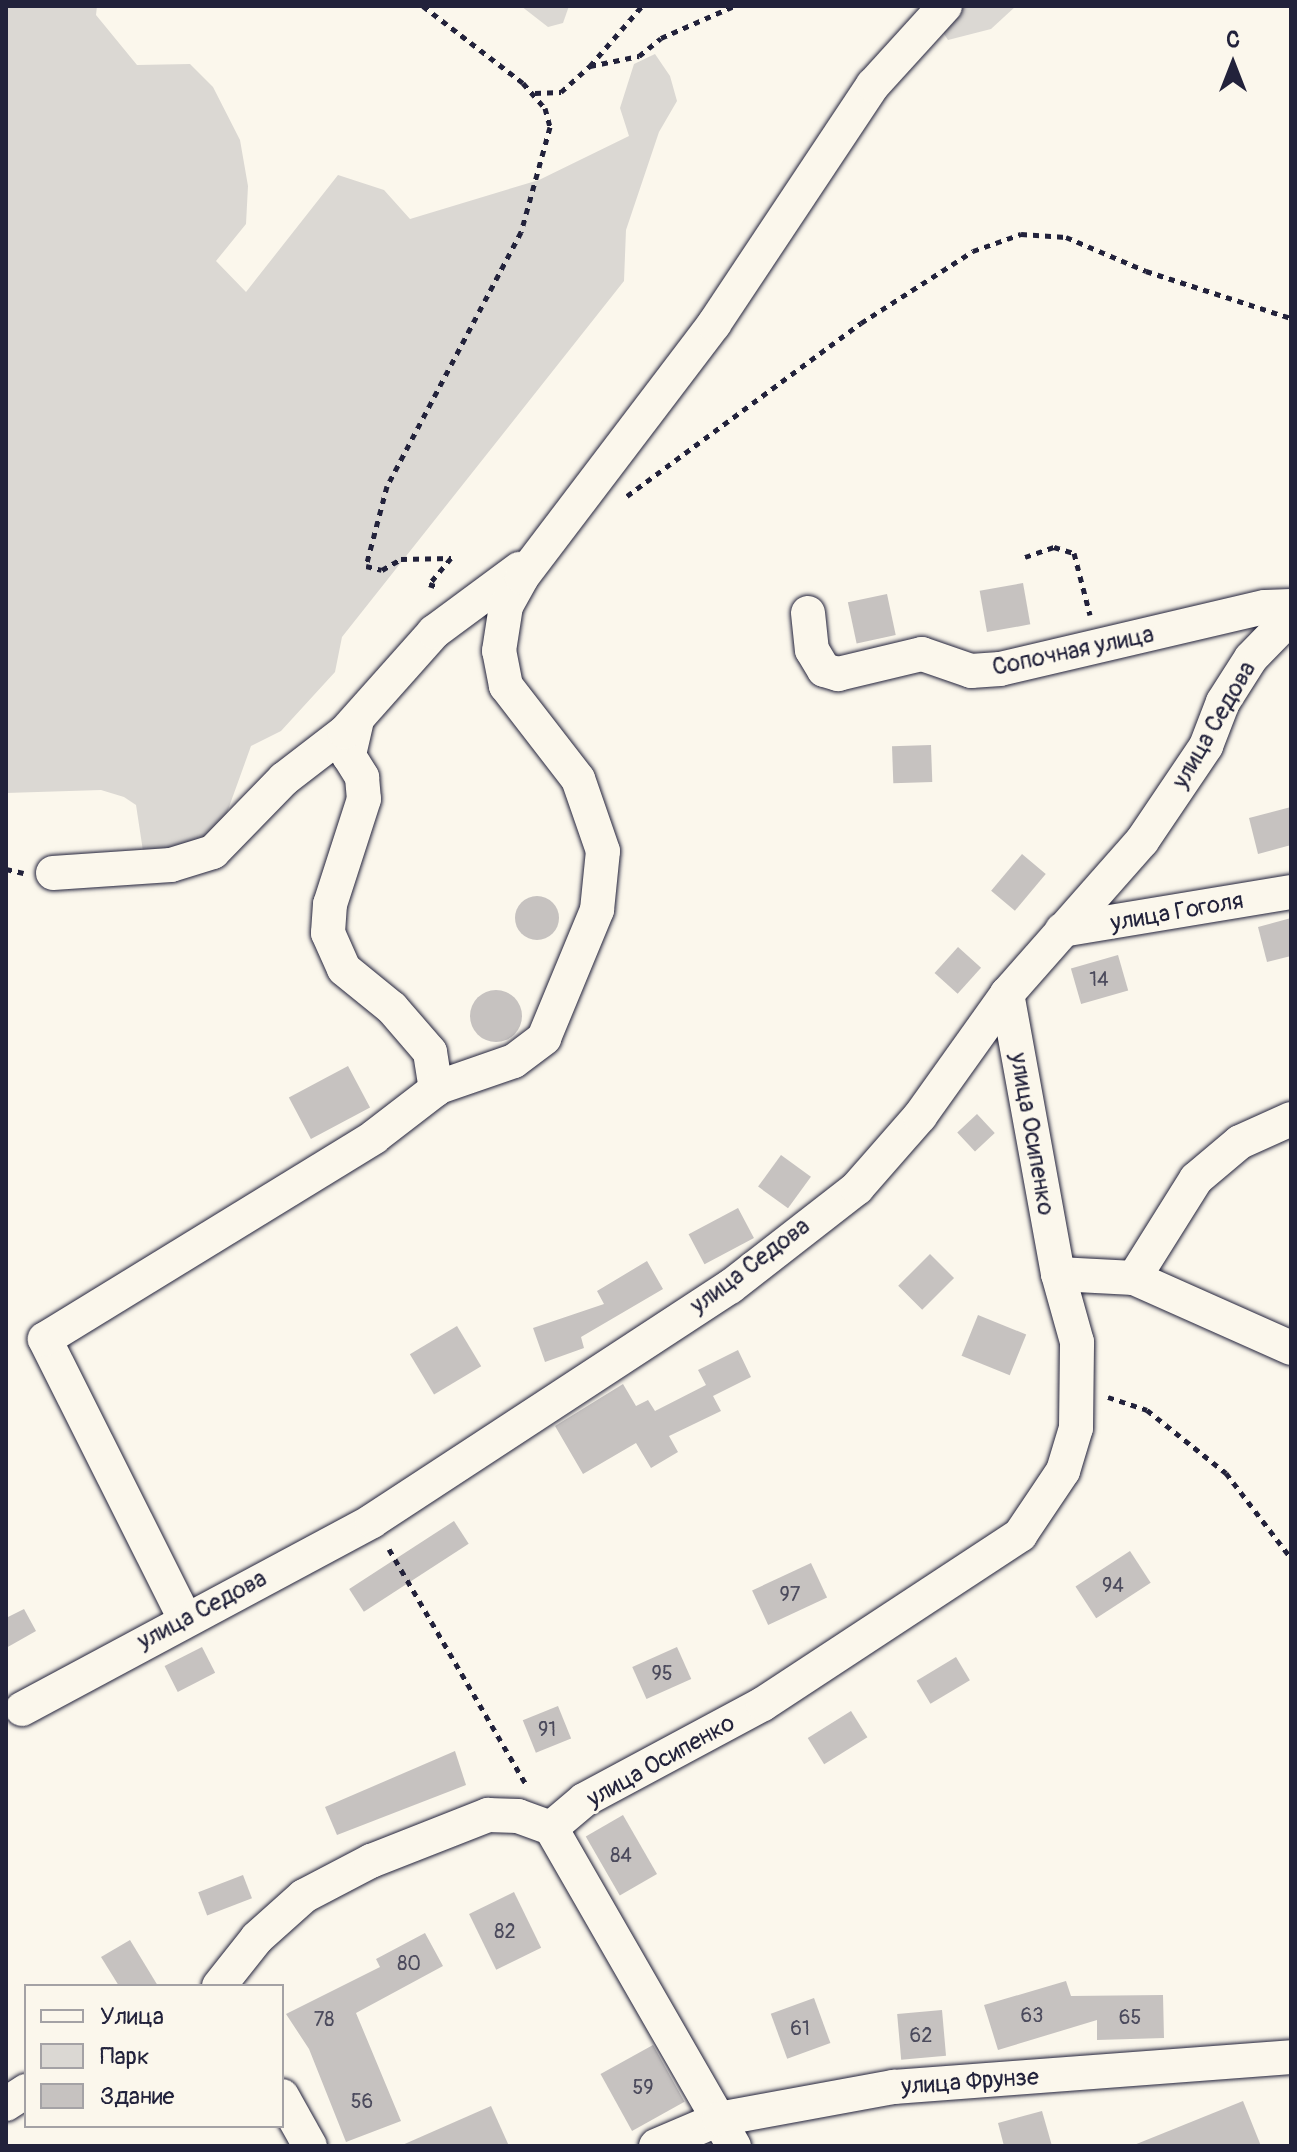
<!DOCTYPE html>
<meta charset="utf-8">
<style>
body{margin:0}
#map{position:relative;width:1297px;height:2152px;overflow:hidden;background:#fbf7ec;font-family:Pangolin,sans-serif}
div>[style]{position:absolute}
[style*='--x']{left:calc(var(--x)*1px);top:calc(var(--y)*1px);width:calc(var(--w)*1px);rotate:calc(var(--a)*1deg)}
.green>*{inset:0;background:#dbd8d3}
.building>*{inset:0;background:#c6c2c0;transform-origin:0 0}
.round{border-radius:50%}
.path>*{height:5px;margin-top:-2.5px;transform-origin:0;background:repeating-linear-gradient(90deg,#22223b 0 6px,transparent 0 12px)}
.roads{filter:drop-shadow(0 0 2px #22223b) drop-shadow(0 0 2px #22223b)}
.minor>*{height:34px;margin:-17px;padding:0 17px;transform-origin:17px;border-radius:17px;background:#fbf7ec}
span{translate:-50% -50%;white-space:nowrap;text-align:center;line-height:1.15;-webkit-text-stroke:6px #fbf7ec;paint-order:stroke}
.number-label{font-size:20px;color:#4b4a5c}
.number-label span{-webkit-text-stroke-width:0}
.street-label{font-size:24px;color:#22223b}
.frame{position:absolute;inset:0;border:8px solid #22223b;pointer-events:none}
.legend{position:absolute;left:24px;top:1984px;width:260px;height:144px;box-sizing:border-box;background:#fbf7ec;border:2px solid #a4a2a5;margin:0;padding:10px 14px;list-style:none;font-size:24px;color:#22223b}
.legend li{display:flex;align-items:center;gap:16px;height:40px}
.legend b{width:40px;border:2px solid #a4a2a5}
.north{position:absolute;left:1193px;top:24px;width:80px;height:80px;-webkit-text-stroke:6px #fbf7ec;paint-order:stroke;rotate:0deg;font-size:22px;font-weight:700;line-height:32px;text-align:center;color:#22223b}
.north::after{content:'';display:block;margin:auto;width:28px;height:36px;background:#22223b;clip-path:polygon(50% 0,100% 100%,50% 72%,0 100%)}
</style>
<div id="map">
<div class="green">
<div style="clip-path:polygon(6px 6px,97px 6px,96px 15px,137px 65px,190px 64px,213px 87px,240px 140px,248px 186px,246px 224px,216px 261px,246px 292px,338px 175px,384px 190px,410px 219px,539px 180px,629px 136px,620px 108px,634px 64px,655px 54px,670px 76px,677px 101px,659px 132px,626px 230px,624px 281px,342px 637px,335px 672px,281px 731px,251px 746px,224px 821px,196px 858px,143px 851px,136px 805px,124px 797px,101px 790px,6px 793px)"></div>
<div style="clip-path:polygon(521px 6px,569px 6px,563px 23px,548px 27px)"></div>
<div style="clip-path:polygon(965px 6px,1016px 6px,991px 29px,948px 40px,942px 31px)"></div>
</div>
<div class="building">
<div style="left:1023px;top:583px;width:42px;height:44px;rotate:80deg"></div>
<div style="left:887px;top:594px;width:42px;height:40px;rotate:78deg"></div>
<div style="left:931px;top:745px;width:37px;height:39px;rotate:88deg"></div>
<div style="clip-path:polygon(1291px 807px,1291px 845px,1258px 854px,1249px 818px)"></div>
<div style="left:1022px;top:854px;width:31px;height:48px;rotate:40deg"></div>
<div class="round" style="left:515px;top:896px;width:44px;height:44px"></div>
<div style="clip-path:polygon(1291px 918px,1291px 956px,1267px 962px,1258px 927px)"></div>
<div style="left:958px;top:947px;width:31px;height:35px;rotate:42deg"></div>
<div style="left:1118px;top:955px;width:37px;height:49px;rotate:74deg"></div>
<div class="round" style="left:470px;top:990px;width:52px;height:52px"></div>
<div style="left:348px;top:1066px;width:47px;height:67px;rotate:62deg"></div>
<div style="left:977px;top:1114px;width:26px;height:27px;rotate:47deg"></div>
<div style="left:781px;top:1155px;width:37px;height:39px;rotate:36deg"></div>
<div style="left:738px;top:1208px;width:34px;height:56px;rotate:62deg"></div>
<div style="left:930px;top:1254px;width:34px;height:45px;rotate:45deg"></div>
<div style="clip-path:polygon(647px 1261px,663px 1289px,581px 1337px,584px 1348px,545px 1362px,533px 1328px,604px 1304px,597px 1291px)"></div>
<div style="left:978px;top:1315px;width:52px;height:44px;rotate:22deg"></div>
<div style="left:457px;top:1326px;width:47px;height:55px;rotate:59deg"></div>
<div style="clip-path:polygon(738px 1350px,751px 1377px,713px 1396px,721px 1411px,669px 1436px,678px 1452px,651px 1468px,636px 1443px,583px 1474px,555px 1426px,623px 1384px,636px 1406px,648px 1400px,655px 1411px,706px 1385px,698px 1370px)"></div>
<div style="left:454px;top:1521px;width:27px;height:125px;rotate:57deg"></div>
<div style="left:1130px;top:1551px;width:38px;height:65px;rotate:57deg"></div>
<div style="left:811px;top:1563px;width:38px;height:65px;rotate:65deg"></div>
<div style="clip-path:polygon(24px 1609px,36px 1631px,6px 1648px,6px 1618px)"></div>
<div style="left:202px;top:1647px;width:29px;height:42px;rotate:63deg"></div>
<div style="left:677px;top:1647px;width:35px;height:49px;rotate:66deg"></div>
<div style="left:956px;top:1657px;width:27px;height:46px;rotate:59deg"></div>
<div style="left:558px;top:1706px;width:35px;height:38px;rotate:68deg"></div>
<div style="left:851px;top:1711px;width:31px;height:51px;rotate:58deg"></div>
<div style="clip-path:polygon(455px 1751px,466px 1785px,337px 1835px,325px 1807px)"></div>
<div style="left:623px;top:1815px;width:68px;height:43px;rotate:60deg"></div>
<div style="left:243px;top:1875px;width:25px;height:48px;rotate:69deg"></div>
<div style="left:514px;top:1892px;width:62px;height:50px;rotate:64deg"></div>
<div style="clip-path:polygon(425px 1933px,443px 1966px,356px 2013px,401px 2121px,346px 2142px,309px 2049px,286px 2014px,380px 1967px,376px 1959px)"></div>
<div style="clip-path:polygon(130px 1940px,158px 1986px,119px 1986px,101px 1957px)"></div>
<div style="clip-path:polygon(1066px 1981px,1071px 1996px,1163px 1995px,1164px 2038px,1097px 2040px,1097px 2020px,998px 2050px,984px 2005px)"></div>
<div style="left:814px;top:1998px;width:48px;height:46px;rotate:70deg"></div>
<div style="left:942px;top:2010px;width:46px;height:45px;rotate:85deg"></div>
<div style="left:653px;top:2045px;width:65px;height:60px;rotate:61deg"></div>
<div style="clip-path:polygon(1243px 2101px,1261px 2146px,1134px 2146px,1134px 2145px)"></div>
<div style="clip-path:polygon(491px 2106px,509px 2146px,400px 2146px)"></div>
<div style="clip-path:polygon(1042px 2111px,1052px 2146px,1004px 2146px,998px 2123px)"></div>
</div>
<div class="path">
<div style="--x:423;--y:6;--w:126;--a:37.6"></div>
<div style="--x:523;--y:83;--w:33;--a:49"></div>
<div style="--x:545;--y:108;--w:20;--a:75"></div>
<div style="--x:550;--y:127;--w:109;--a:105.4"></div>
<div style="--x:521;--y:232;--w:287;--a:117.8"></div>
<div style="--x:387;--y:486;--w:83;--a:104.7"></div>
<div style="--x:366;--y:566;--w:16;--a:14"></div>
<div style="--x:382;--y:570;--w:22;--a:-30"></div>
<div style="--x:401;--y:559;--w:50;--a:-1.1"></div>
<div style="--x:451;--y:558;--w:34;--a:130"></div>
<div style="--x:429;--y:584;--w:9;--a:18"></div>
<div style="--x:590;--y:66;--w:79;--a:-49.1"></div>
<div style="--x:535;--y:93;--w:26;--a:-2"></div>
<div style="--x:561;--y:92;--w:39;--a:-42"></div>
<div style="--x:590;--y:66;--w:50;--a:-11.5"></div>
<div style="--x:639;--y:56;--w:28;--a:-39"></div>
<div style="--x:661;--y:38;--w:80;--a:-23.7"></div>
<div style="--x:627;--y:496;--w:291;--a:-36.5"></div>
<div style="--x:861;--y:323;--w:133;--a:-32.7"></div>
<div style="--x:973;--y:251;--w:51;--a:-19.5"></div>
<div style="--x:1021;--y:234;--w:45;--a:3.8"></div>
<div style="--x:1066;--y:237;--w:87;--a:23"></div>
<div style="--x:1146;--y:271;--w:152;--a:18"></div>
<div style="--x:1025;--y:557;--w:31;--a:-19"></div>
<div style="--x:1054;--y:547;--w:21;--a:17"></div>
<div style="--x:1074;--y:553;--w:64;--a:75.5"></div>
<div style="--x:6;--y:869;--w:18;--a:13"></div>
<div style="--x:1108;--y:1397;--w:41;--a:18.4"></div>
<div style="--x:1147;--y:1410;--w:101;--a:38.6"></div>
<div style="--x:1226;--y:1473;--w:107;--a:52.6"></div>
<div style="--x:389;--y:1549;--w:274;--a:59.8"></div>
</div>
<div class="roads">
<div class="minor">
<div style="--x:808;--y:613;--w:37;--a:84"></div>
<div style="--x:812;--y:650;--w:23;--a:59"></div>
<div style="--x:824;--y:670;--w:15;--a:16"></div>
<div style="--x:838;--y:674;--w:86;--a:-13.4"></div>
<div style="--x:922;--y:654;--w:52;--a:19.1"></div>
<div style="--x:971;--y:671;--w:29;--a:-4"></div>
<div style="--x:1000;--y:669;--w:272;--a:-13.2"></div>
<div style="--x:1265;--y:607;--w:26;--a:-2"></div>
<div style="--x:357;--y:720;--w:37;--a:103"></div>
<div style="--x:349;--y:756;--w:25;--a:58"></div>
<div style="--x:362;--y:777;--w:22;--a:85"></div>
<div style="--x:364;--y:799;--w:110;--a:107.9"></div>
<div style="--x:330;--y:904;--w:29;--a:94"></div>
<div style="--x:328;--y:933;--w:39;--a:66"></div>
<div style="--x:344;--y:969;--w:62;--a:39.1"></div>
<div style="--x:392;--y:1008;--w:58;--a:49.2"></div>
<div style="--x:430;--y:1052;--w:38;--a:81"></div>
<div style="--x:53;--y:873;--w:118;--a:-3.9"></div>
<div style="--x:171;--y:865;--w:44;--a:-17.2"></div>
<div style="--x:213;--y:852;--w:102;--a:-45.8"></div>
<div style="--x:284;--y:779;--w:77;--a:-37.6"></div>
<div style="--x:345;--y:732;--w:134;--a:-48.3"></div>
<div style="--x:434;--y:632;--w:106;--a:-36.5"></div>
<div style="--x:1062;--y:930;--w:232;--a:-9.4"></div>
<div style="--x:1058;--y:1274;--w:76;--a:3"></div>
<div style="--x:1134;--y:1278;--w:172;--a:24"></div>
<div style="--x:1134;--y:1278;--w:117;--a:-57.9"></div>
<div style="--x:1196;--y:1179;--w:57;--a:-40.1"></div>
<div style="--x:1240;--y:1142;--w:56;--a:-24.3"></div>
<div style="--x:185;--y:1619;--w:313;--a:-116.6"></div>
<div style="--x:45;--y:1339;--w:386;--a:-31.5"></div>
<div style="--x:374;--y:1137;--w:82;--a:-37.6"></div>
<div style="--x:439;--y:1087;--w:79;--a:-19.1"></div>
<div style="--x:514;--y:1061;--w:38;--a:-37"></div>
<div style="--x:544;--y:1038;--w:139;--a:-67.5"></div>
<div style="--x:597;--y:910;--w:59;--a:-84.2"></div>
<div style="--x:603;--y:851;--w:76;--a:-109.1"></div>
<div style="--x:578;--y:779;--w:118;--a:-127.7"></div>
<div style="--x:506;--y:686;--w:36;--a:-101"></div>
<div style="--x:499;--y:651;--w:46;--a:-81.2"></div>
<div style="--x:506;--y:606;--w:33;--a:-61"></div>
<div style="--x:522;--y:577;--w:318;--a:-52.8"></div>
<div style="--x:714;--y:324;--w:287;--a:-56.4"></div>
<div style="--x:873;--y:85;--w:107;--a:-47.7"></div>
<div style="--x:22;--y:1709;--w:397;--a:-28.2"></div>
<div style="--x:372;--y:1521;--w:428;--a:-33.2"></div>
<div style="--x:730;--y:1287;--w:161;--a:-37.9"></div>
<div style="--x:857;--y:1188;--w:96;--a:-48.8"></div>
<div style="--x:920;--y:1116;--w:150;--a:-54.5"></div>
<div style="--x:1007;--y:994;--w:204;--a:-48.6"></div>
<div style="--x:1142;--y:841;--w:115;--a:-56"></div>
<div style="--x:1206;--y:746;--w:47;--a:-68.9"></div>
<div style="--x:1223;--y:702;--w:52;--a:-57.5"></div>
<div style="--x:1251;--y:658;--w:57;--a:-45.7"></div>
<div style="--x:551;--y:1828;--w:43;--a:-40.3"></div>
<div style="--x:584;--y:1800;--w:203;--a:-28.2"></div>
<div style="--x:763;--y:1704;--w:308;--a:-33.3"></div>
<div style="--x:1020;--y:1535;--w:77;--a:-56.1"></div>
<div style="--x:1063;--y:1471;--w:45;--a:-73.2"></div>
<div style="--x:1076;--y:1428;--w:86;--a:-89.3"></div>
<div style="--x:1077;--y:1342;--w:71;--a:-105.6"></div>
<div style="--x:1058;--y:1274;--w:285;--a:-100.3"></div>
<div style="--x:551;--y:1828;--w:367;--a:60.1"></div>
<div style="--x:219;--y:1986;--w:61;--a:-51.6"></div>
<div style="--x:257;--y:1938;--w:63;--a:-41.8"></div>
<div style="--x:304;--y:1896;--w:76;--a:-27.6"></div>
<div style="--x:371;--y:1861;--w:126;--a:-21.5"></div>
<div style="--x:488;--y:1815;--w:30;--a:2"></div>
<div style="--x:518;--y:1816;--w:35;--a:20"></div>
<div style="--x:282;--y:2096;--w:57;--a:60.8"></div>
<div style="--x:6;--y:2104;--w:24;--a:-33"></div>
<div style="--x:656;--y:2146;--w:69;--a:-23.2"></div>
<div style="--x:719;--y:2119;--w:178;--a:-10.4"></div>
<div style="--x:894;--y:2087;--w:398;--a:-4.3"></div>
</div>
</div>
<div class="number-label">
<span style="left:1099px;top:979px">14</span>
<span style="left:1113px;top:1585px">94</span>
<span style="left:790px;top:1594px">97</span>
<span style="left:662px;top:1673px">95</span>
<span style="left:547px;top:1729px">91</span>
<span style="left:621px;top:1855px">84</span>
<span style="left:505px;top:1931px">82</span>
<span style="left:409px;top:1963px">80</span>
<span style="left:1032px;top:2015px">63</span>
<span style="left:1130px;top:2017px">65</span>
<span style="left:324px;top:2019px">78</span>
<span style="left:800px;top:2028px">61</span>
<span style="left:921px;top:2035px">62</span>
<span style="left:643px;top:2087px">59</span>
<span style="left:362px;top:2101px">56</span>
</div>
<div class="street-label">
<span style="left:1073px;top:651px;rotate:-12deg">Сопочная улица</span>
<span style="left:1214px;top:725px;rotate:-60deg">улица Седова</span>
<span style="left:1177px;top:912px;rotate:-10deg">улица Гоголя</span>
<span style="left:1032px;top:1134px;rotate:80deg">улица Осипенко</span>
<span style="left:750px;top:1266px;rotate:-37deg">улица Седова</span>
<span style="left:202px;top:1610px;rotate:-28deg">улица Седова</span>
<span style="left:661px;top:1761px;rotate:-29deg">улица Осипенко</span>
<span style="left:970px;top:2082px;rotate:-4deg">улица Фрунзе</span>
</div>
<div class="frame"></div>
<ul class="legend">
<li><b style="height:10px;background:#fbf7ec"></b>Улица</li>
<li><b style="height:22px;background:#dbd8d3"></b>Парк</li>
<li><b style="height:22px;background:#c6c2c0"></b>Здание</li>
</ul>
<div class="north">С</div>
</div>
